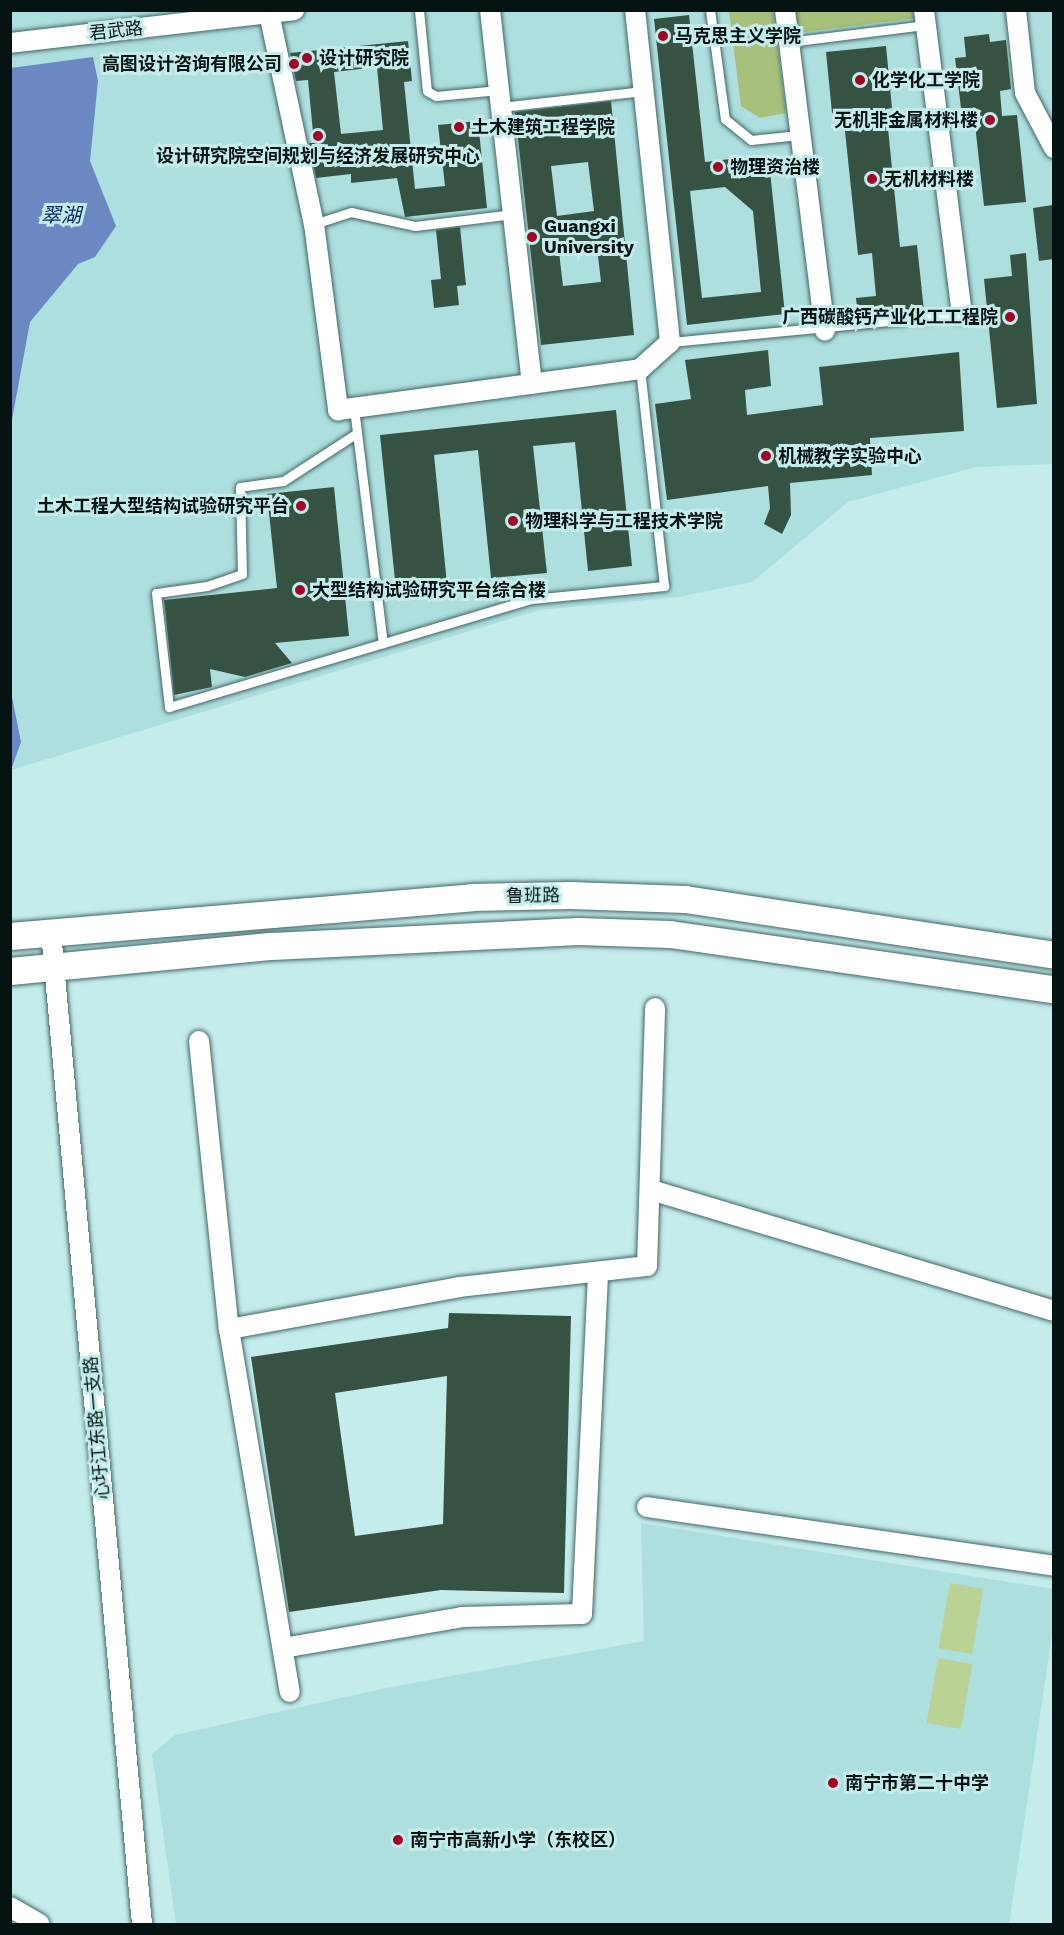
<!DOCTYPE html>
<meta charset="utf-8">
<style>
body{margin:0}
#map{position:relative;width:1064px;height:1935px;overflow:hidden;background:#c3eceb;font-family:"Work Sans","Noto Sans SC",sans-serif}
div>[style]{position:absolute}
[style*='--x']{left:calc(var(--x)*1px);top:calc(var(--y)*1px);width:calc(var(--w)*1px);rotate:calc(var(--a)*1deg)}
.built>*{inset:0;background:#addfde}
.green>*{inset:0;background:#bbd295;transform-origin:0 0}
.forest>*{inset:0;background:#a7c07b}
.water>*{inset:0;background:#6b88c3}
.building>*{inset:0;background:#365242}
.roads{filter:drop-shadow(0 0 2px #426766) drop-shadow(0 0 2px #426766)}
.service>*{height:9px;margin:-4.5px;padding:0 4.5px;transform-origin:4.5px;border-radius:4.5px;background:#fff}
.minor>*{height:20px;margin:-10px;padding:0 10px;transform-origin:10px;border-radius:10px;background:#fff}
.secondary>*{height:27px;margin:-13.5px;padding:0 13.5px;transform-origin:13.5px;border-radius:13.5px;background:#fff}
.dots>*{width:16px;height:16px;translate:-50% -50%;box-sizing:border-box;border:3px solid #c3eceb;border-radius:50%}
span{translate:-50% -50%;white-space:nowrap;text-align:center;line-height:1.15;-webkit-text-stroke:6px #c3eceb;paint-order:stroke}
.street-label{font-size:18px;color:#051313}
.poi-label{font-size:18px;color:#051313;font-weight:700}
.left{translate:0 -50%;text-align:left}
.right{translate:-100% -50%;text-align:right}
.water-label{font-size:20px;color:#09266c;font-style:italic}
.frame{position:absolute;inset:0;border:12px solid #051313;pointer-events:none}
</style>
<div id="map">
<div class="built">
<div style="clip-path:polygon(11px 11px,1053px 11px,1053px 464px,976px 467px,848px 502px,752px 582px,679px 597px,539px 610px,11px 770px)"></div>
<div style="clip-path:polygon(641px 1523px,1053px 1589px,1053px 1628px,1009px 1924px,176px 1924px,152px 1754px,175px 1735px,390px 1687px,644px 1641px)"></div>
</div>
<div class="green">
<div style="left:950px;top:1583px;width:34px;height:66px;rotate:10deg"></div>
<div style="left:938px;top:1658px;width:35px;height:66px;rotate:10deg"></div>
</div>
<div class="forest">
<div style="clip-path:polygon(729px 11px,773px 11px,786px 113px,760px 118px,741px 106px)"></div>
<div style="clip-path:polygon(794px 11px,916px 11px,917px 18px,796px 33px)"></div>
</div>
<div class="water">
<div style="clip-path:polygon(93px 57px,98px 81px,90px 161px,116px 226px,95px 257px,78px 264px,30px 322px,11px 425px,11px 68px)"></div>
<div style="clip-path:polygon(11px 692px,21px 742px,11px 770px,10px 770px)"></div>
</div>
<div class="building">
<div style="clip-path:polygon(evenodd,689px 15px,705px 162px,755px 156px,770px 171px,785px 314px,687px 325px,654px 19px,689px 15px,725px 187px,753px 211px,761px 292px,702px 298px,690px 191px,725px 187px)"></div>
<div style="clip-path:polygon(989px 34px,990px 42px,1006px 40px,1011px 89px,1000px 91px,1002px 116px,1017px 115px,1026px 202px,984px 206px,975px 124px,963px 125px,955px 58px,966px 57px,964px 37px)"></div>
<div style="clip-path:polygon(evenodd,408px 41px,412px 81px,404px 82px,415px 189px,445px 186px,438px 125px,478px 121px,487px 208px,405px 217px,397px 178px,351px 183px,351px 174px,316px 178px,309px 143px,314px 143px,308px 80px,296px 81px,290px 53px,408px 41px,377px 67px,383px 130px,341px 134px,334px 72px,377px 67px)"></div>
<div style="clip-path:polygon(886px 46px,892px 108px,886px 109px,900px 247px,917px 245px,924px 311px,858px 317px,856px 298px,876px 296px,872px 253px,858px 255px,843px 112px,832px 113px,826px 52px)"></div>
<div style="clip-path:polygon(evenodd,611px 101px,634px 335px,541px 345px,515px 112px,611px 101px,588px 162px,594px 211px,557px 216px,551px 166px,588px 162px,611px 101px,597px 247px,601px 282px,563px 286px,559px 252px,597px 247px)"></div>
<div style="clip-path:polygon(1053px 205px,1053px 259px,1039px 261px,1033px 208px)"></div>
<div style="clip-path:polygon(460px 227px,466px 285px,457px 286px,459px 305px,434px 308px,431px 280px,441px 279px,436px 230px)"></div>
<div style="clip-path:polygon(1026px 253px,1037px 404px,997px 408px,984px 279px,1012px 276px,1010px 255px)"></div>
<div style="clip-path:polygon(768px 350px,771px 386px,745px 390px,747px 415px,823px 405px,819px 367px,959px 352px,964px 431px,870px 438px,872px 475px,790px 483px,791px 515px,782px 534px,764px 524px,770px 508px,768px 486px,667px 500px,655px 404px,691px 399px,685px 360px)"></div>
<div style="clip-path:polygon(616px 410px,632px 566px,588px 571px,575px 442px,533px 446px,547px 573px,491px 578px,478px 450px,434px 455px,447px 584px,396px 590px,380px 435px)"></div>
<div style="clip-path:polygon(334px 487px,349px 636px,275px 643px,292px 663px,245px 677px,210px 669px,212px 687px,174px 695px,164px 600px,277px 588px,267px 494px)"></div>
<div style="clip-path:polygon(evenodd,449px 1313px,571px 1316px,564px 1593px,441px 1590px,289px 1612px,251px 1357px,448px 1328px,449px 1313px,447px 1376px,443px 1524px,355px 1536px,335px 1393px,447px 1376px)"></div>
</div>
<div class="roads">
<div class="service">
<div style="--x:419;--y:10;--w:81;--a:84.4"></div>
<div style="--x:427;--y:91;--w:10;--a:29"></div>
<div style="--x:436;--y:96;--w:63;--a:-5.4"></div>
<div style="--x:710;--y:10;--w:110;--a:82.2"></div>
<div style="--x:725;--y:119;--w:33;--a:39"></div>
<div style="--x:751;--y:140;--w:48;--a:-5.9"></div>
<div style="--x:789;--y:42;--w:138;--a:-7.1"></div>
<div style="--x:501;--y:107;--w:143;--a:-6.4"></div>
<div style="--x:314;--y:224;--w:39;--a:-18"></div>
<div style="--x:351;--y:212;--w:66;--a:12.3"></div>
<div style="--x:415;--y:226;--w:99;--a:-7"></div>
<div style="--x:670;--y:342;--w:293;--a:-5.5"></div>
<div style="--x:354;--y:408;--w:237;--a:83"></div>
<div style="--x:357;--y:433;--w:88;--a:147"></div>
<div style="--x:283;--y:481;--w:43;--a:172.1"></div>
<div style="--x:240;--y:487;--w:87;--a:88.7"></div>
<div style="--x:242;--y:574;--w:37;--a:161"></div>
<div style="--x:207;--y:586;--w:51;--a:172.2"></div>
<div style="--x:156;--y:593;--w:115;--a:83.5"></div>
<div style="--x:169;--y:707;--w:378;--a:-16.6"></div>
<div style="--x:531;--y:599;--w:134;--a:-5.6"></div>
<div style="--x:664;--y:586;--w:218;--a:-96.3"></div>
</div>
<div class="minor">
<div style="--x:490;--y:10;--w:376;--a:83.6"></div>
<div style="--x:785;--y:10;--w:323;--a:82.9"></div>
<div style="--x:924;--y:10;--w:306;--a:82.9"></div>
<div style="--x:1016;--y:10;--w:83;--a:83.8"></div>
<div style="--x:1025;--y:93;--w:62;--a:62.2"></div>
<div style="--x:269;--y:13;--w:216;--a:78"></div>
<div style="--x:314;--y:224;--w:188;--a:82.6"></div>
<div style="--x:338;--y:410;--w:305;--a:-7.7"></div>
<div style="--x:640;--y:369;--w:40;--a:-42"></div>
<div style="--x:670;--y:342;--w:334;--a:-96"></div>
<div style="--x:10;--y:43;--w:286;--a:-6.6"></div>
<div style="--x:51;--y:932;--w:996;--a:84.76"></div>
<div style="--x:199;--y:1041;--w:290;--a:84.1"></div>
<div style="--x:229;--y:1329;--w:368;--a:80.5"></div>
<div style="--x:651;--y:1190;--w:421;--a:16.7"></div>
<div style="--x:229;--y:1329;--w:234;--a:-10.3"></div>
<div style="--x:459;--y:1287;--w:189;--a:-6.4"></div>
<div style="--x:647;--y:1266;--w:258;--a:-88.2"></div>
<div style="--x:647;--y:1507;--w:411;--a:8.2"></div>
<div style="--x:283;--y:1648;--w:182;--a:-9.8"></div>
<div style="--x:462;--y:1617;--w:120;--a:-1.4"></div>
<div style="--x:582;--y:1614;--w:342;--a:-87.3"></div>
<div style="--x:10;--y:1907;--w:34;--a:30"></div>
</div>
<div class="secondary">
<div style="--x:10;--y:936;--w:464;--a:-4.8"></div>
<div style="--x:472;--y:897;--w:98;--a:-1.2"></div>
<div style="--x:570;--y:895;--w:115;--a:2"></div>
<div style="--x:685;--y:899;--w:373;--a:8.6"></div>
<div style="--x:10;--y:971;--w:263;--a:-5.5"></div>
<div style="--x:272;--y:946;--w:306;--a:-2.8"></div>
<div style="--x:578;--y:931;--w:92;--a:1.9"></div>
<div style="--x:670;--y:934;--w:388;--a:8.2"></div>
</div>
</div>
<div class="dots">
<div style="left:663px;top:36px;background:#a20326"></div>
<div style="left:307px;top:58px;background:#a20326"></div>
<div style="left:294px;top:64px;background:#a20326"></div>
<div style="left:860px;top:80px;background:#a20326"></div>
<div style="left:990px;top:120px;background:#a20326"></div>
<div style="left:459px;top:127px;background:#a20326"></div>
<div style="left:318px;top:136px;background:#a20326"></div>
<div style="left:718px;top:167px;background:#a20326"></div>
<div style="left:872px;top:179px;background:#a20326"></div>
<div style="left:532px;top:237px;background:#a20326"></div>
<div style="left:1010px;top:317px;background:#a20326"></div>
<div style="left:766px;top:456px;background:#a20326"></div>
<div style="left:301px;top:506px;background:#a20326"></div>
<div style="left:513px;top:521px;background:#a20326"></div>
<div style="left:300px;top:590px;background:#a20326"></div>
<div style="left:833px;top:1783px;background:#a20326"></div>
<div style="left:398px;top:1840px;background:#a20326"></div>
</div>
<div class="street-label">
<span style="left:116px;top:31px;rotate:-6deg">君武路</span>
<span style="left:533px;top:896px;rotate:-1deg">鲁班路</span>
<span style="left:97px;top:1428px;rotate:-95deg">心圩江东路一支路</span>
</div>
<div class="poi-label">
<span class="left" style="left:675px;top:36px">马克思主义学院</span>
<span class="left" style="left:319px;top:58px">设计研究院</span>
<span class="right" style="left:282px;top:64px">高图设计咨询有限公司</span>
<span class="left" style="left:872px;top:80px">化学化工学院</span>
<span class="right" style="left:978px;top:120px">无机非金属材料楼</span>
<span class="left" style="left:471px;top:127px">土木建筑工程学院</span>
<span style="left:318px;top:156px">设计研究院空间规划与经济发展研究中心</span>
<span class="left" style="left:730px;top:167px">物理资治楼</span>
<span class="left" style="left:884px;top:179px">无机材料楼</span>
<span class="left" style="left:544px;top:237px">Guangxi<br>University</span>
<span class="right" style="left:998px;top:317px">广西碳酸钙产业化工工程院</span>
<span class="left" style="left:778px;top:456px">机械教学实验中心</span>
<span class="right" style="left:289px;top:506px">土木工程大型结构试验研究平台</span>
<span class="left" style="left:525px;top:521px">物理科学与工程技术学院</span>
<span class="left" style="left:312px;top:590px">大型结构试验研究平台综合楼</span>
<span class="left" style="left:845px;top:1783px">南宁市第二十中学</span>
<span class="left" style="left:410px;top:1840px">南宁市高新小学（东校区）</span>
</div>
<div class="water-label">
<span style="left:61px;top:215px">翠湖</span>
</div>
<div class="frame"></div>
</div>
